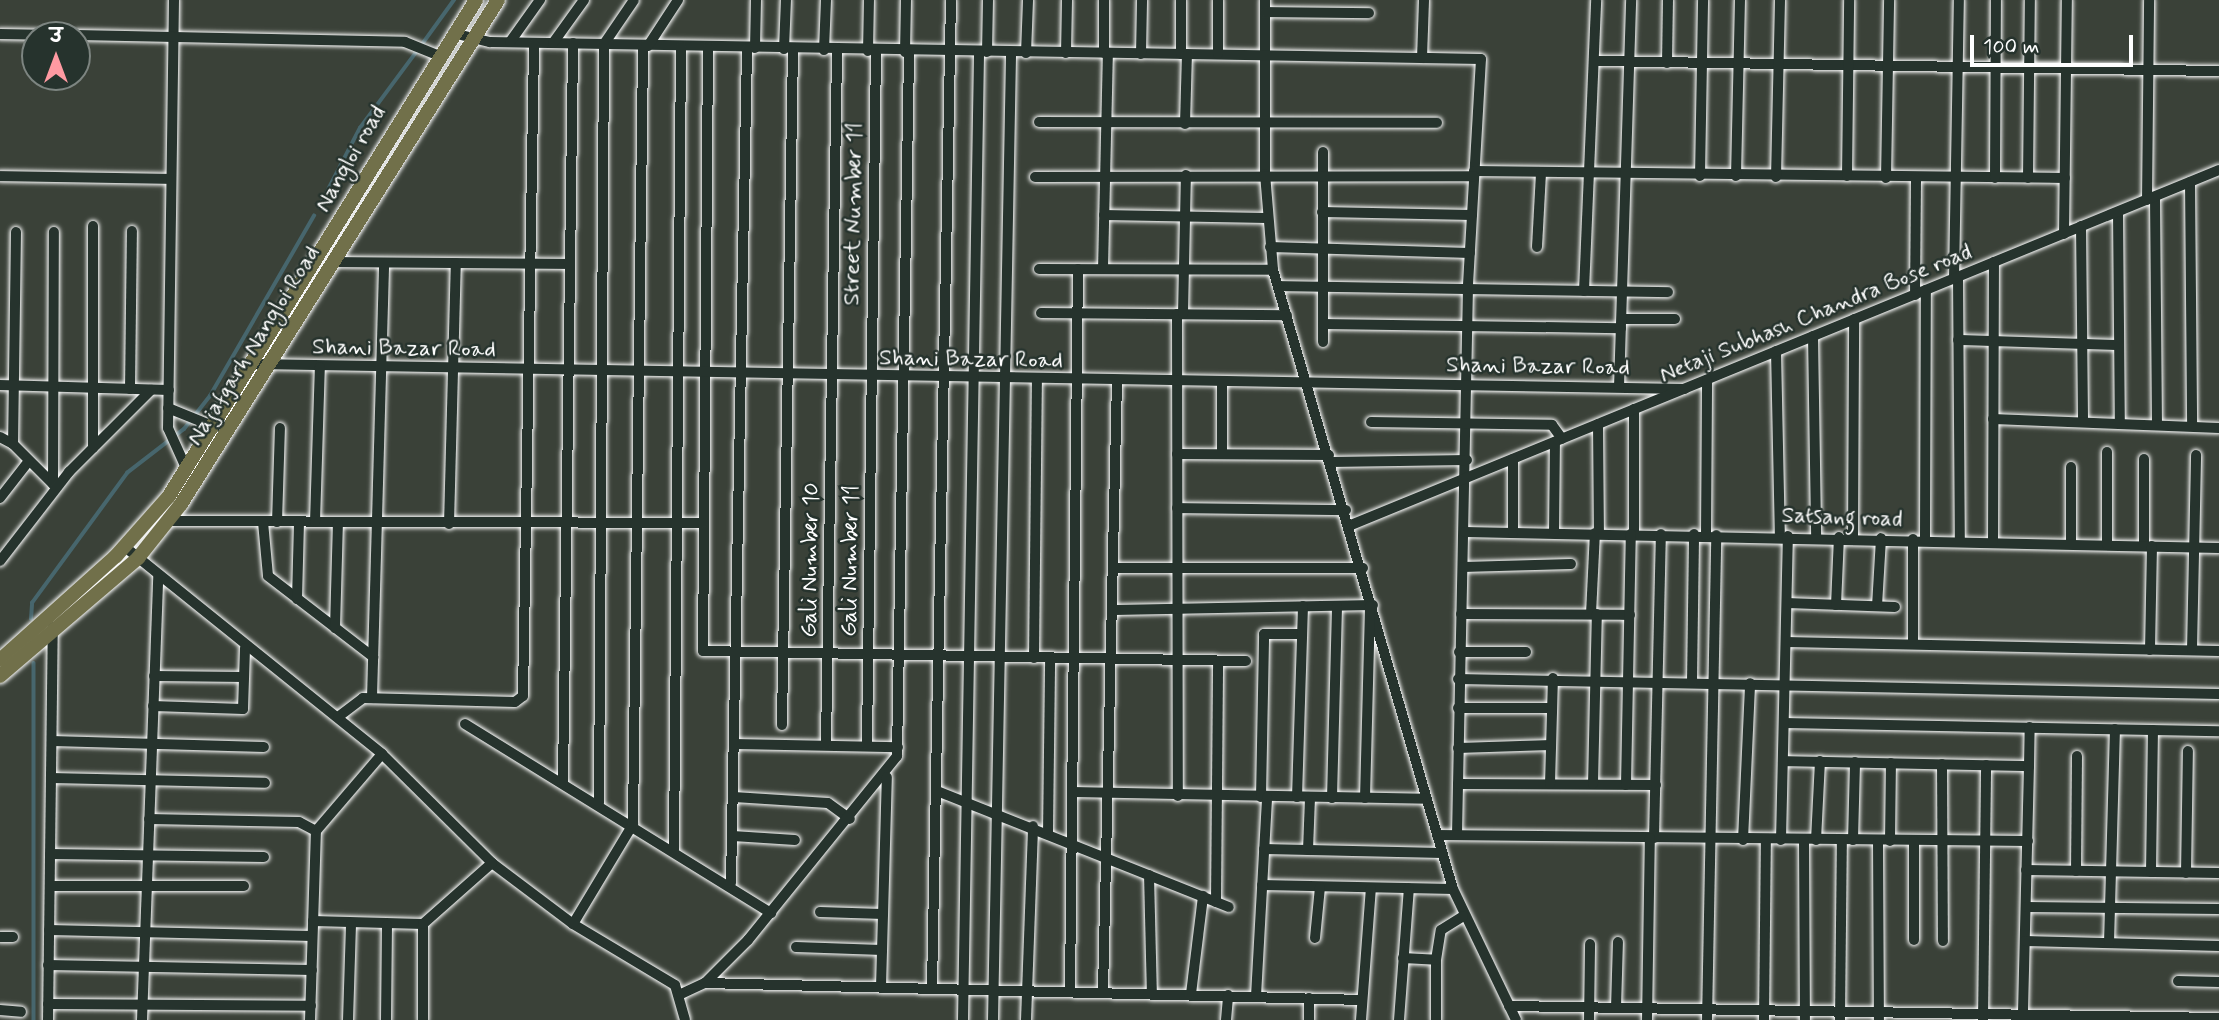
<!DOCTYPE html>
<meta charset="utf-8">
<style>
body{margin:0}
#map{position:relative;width:2219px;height:1020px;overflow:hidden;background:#3a4138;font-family:Mynerve,"Playpen Sans Deva",sans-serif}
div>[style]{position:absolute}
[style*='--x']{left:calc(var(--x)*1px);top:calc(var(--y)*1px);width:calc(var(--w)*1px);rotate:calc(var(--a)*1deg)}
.stream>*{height:3.5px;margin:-1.75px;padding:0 1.75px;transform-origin:1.75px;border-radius:1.75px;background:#47666d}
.roads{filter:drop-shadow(0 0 2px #fff) drop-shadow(0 0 2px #fff)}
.minor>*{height:10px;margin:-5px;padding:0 5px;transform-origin:5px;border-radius:5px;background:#26332d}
.primary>*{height:14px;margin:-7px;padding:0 7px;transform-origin:7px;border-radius:7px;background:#71704a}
span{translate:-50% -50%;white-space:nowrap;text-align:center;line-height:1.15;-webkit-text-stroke:5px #26332d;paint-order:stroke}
.street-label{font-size:23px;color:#fff}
.north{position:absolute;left:21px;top:21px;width:70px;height:70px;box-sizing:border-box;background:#26332d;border:2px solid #7d8581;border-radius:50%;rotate:0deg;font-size:19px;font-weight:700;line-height:28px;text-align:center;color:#fff}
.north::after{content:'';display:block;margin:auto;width:24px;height:32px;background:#ff9aa2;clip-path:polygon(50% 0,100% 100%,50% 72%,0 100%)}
.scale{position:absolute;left:1970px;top:35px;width:163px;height:32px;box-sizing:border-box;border:4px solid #fff;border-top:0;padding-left:9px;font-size:21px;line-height:24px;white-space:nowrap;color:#fff;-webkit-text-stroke:5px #26332d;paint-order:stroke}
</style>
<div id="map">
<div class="stream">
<div style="--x:423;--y:43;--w:53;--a:-54.2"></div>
<div style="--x:319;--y:207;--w:89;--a:-62.6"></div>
<div style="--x:360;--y:128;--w:96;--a:-53.5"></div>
<div style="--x:31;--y:619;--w:16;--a:-86"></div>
<div style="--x:32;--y:603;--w:161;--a:-53.8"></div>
<div style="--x:127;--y:473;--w:72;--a:-37.7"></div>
<div style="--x:184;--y:429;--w:42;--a:-51.8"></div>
<div style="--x:210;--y:396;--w:208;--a:-60"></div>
<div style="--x:34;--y:663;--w:357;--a:90"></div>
</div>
<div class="roads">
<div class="minor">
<div style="--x:174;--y:0;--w:428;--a:90.8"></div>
<div style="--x:168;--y:428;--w:46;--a:65.7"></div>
<div style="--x:1265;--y:0;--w:174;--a:90"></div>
<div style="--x:1265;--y:174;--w:96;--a:85.2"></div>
<div style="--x:1273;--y:270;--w:645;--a:73.79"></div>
<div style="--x:1453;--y:889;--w:145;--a:64.3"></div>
<div style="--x:1265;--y:12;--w:104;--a:0.6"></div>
<div style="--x:453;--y:33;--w:38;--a:14"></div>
<div style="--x:490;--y:42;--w:991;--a:0.98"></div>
<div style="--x:1481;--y:59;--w:228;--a:93.3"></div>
<div style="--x:1468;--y:287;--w:548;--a:91.15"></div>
<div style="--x:0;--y:34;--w:55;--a:1"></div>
<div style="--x:77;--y:35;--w:328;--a:1.2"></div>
<div style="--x:405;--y:42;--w:35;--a:22"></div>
<div style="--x:510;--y:42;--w:52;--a:-54.5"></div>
<div style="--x:553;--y:43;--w:53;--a:-54.2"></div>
<div style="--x:648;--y:46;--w:55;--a:-56.9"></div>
<div style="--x:708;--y:47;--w:604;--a:90.47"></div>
<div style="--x:703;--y:651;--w:543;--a:1.06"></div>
<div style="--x:755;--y:48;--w:48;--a:-88.8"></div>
<div style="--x:784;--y:49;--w:49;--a:-87.7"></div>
<div style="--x:824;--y:50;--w:50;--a:-87.7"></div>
<div style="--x:868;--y:51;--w:51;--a:-88.9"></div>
<div style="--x:905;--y:52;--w:52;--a:-88.9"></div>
<div style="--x:987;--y:52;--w:52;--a:-88.9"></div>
<div style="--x:1026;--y:53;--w:53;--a:-87.8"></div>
<div style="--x:1066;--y:53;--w:53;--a:-88.9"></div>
<div style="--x:1104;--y:53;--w:53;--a:-90"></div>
<div style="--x:1141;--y:54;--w:54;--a:-88.9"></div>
<div style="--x:1181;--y:54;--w:54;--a:-90"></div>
<div style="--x:1218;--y:54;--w:54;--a:-90"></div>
<div style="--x:1422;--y:58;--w:58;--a:-88"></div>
<div style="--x:1594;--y:61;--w:625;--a:0.92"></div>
<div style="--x:1667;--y:63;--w:63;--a:-89.1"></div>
<div style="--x:1039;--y:122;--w:398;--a:0.1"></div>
<div style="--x:1185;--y:124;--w:70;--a:-88.4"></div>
<div style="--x:1323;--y:152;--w:190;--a:90"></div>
<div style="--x:1474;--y:171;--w:591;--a:0.68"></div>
<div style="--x:0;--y:176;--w:171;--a:1"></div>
<div style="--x:1700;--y:176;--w:176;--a:-89"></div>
<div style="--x:1736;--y:176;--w:176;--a:-88.7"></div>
<div style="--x:1847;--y:176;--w:176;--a:-89.3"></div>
<div style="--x:1035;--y:177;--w:439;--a:-0.1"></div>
<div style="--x:1776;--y:177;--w:177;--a:-88.7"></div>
<div style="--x:1886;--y:178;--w:178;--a:-89"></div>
<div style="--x:1995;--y:178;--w:178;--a:-89.7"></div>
<div style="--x:2028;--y:178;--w:178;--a:-89.4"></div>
<div style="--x:2190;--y:182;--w:244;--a:89.5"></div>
<div style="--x:2155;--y:197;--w:228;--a:89.5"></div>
<div style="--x:2147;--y:200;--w:200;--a:-89.4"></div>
<div style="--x:1322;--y:212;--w:150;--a:1.1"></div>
<div style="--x:2118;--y:212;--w:211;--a:89.5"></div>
<div style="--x:1104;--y:215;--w:162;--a:1.1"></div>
<div style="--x:2081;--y:226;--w:196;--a:89.4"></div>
<div style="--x:16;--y:232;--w:212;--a:90.8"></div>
<div style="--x:13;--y:444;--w:61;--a:45"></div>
<div style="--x:2064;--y:234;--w:234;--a:-89.3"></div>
<div style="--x:1270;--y:247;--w:200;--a:1.7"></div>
<div style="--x:1537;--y:247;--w:75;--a:-86.9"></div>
<div style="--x:334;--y:262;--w:236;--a:0.5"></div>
<div style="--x:1039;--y:269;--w:234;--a:0.2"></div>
<div style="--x:1103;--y:269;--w:216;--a:-88.7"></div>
<div style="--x:1958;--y:277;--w:263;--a:89.6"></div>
<div style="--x:1954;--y:279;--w:279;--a:-89"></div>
<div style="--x:1278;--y:286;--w:390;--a:0.9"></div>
<div style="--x:1584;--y:291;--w:291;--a:-87.6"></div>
<div style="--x:1915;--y:295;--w:117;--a:-89.5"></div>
<div style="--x:1041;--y:313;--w:246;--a:0.5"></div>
<div style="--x:1177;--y:314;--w:482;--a:89.9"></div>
<div style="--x:1183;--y:314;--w:139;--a:-88.8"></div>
<div style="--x:1622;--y:319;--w:53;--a:0"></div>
<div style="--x:1323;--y:324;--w:298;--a:0.8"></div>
<div style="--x:1813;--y:336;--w:200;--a:89.1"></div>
<div style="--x:1958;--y:340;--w:161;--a:1.8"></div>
<div style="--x:1776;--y:351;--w:184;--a:88.8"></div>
<div style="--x:256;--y:364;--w:1429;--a:1"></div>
<div style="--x:1222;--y:384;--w:70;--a:90"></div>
<div style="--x:0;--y:385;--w:169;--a:1.7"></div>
<div style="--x:1619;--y:387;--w:387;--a:-88.2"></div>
<div style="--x:130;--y:389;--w:158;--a:-89.3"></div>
<div style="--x:168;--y:408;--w:51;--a:22"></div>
<div style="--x:1634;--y:409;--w:125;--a:90"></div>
<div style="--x:1993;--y:419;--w:226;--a:2.3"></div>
<div style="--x:1371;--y:422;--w:181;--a:0.9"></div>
<div style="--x:1552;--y:425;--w:17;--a:54"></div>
<div style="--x:1598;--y:424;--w:109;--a:89.5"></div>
<div style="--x:0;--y:437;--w:15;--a:28"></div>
<div style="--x:93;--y:448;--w:222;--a:-90"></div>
<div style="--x:1177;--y:454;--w:152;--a:0.4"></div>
<div style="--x:2144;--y:459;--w:87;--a:90"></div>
<div style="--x:1331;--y:462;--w:136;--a:-0.8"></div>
<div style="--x:2071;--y:467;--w:77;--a:90"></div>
<div style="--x:53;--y:484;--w:252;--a:-89.8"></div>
<div style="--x:0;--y:498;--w:46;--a:-52.1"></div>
<div style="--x:1177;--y:508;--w:169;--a:0.7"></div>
<div style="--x:166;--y:521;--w:537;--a:0.21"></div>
<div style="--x:263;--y:522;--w:54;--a:84.7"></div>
<div style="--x:268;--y:576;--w:133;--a:37.6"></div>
<div style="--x:277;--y:522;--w:94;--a:-88.2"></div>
<div style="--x:315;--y:522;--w:155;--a:-88.2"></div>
<div style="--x:449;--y:524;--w:261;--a:-88.5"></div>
<div style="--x:1351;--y:525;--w:938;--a:-22.24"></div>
<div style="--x:1465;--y:532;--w:754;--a:1.22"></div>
<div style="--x:1513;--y:533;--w:74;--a:-90"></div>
<div style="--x:1554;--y:533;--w:91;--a:-89.4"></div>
<div style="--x:1706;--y:535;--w:155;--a:-89.6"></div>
<div style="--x:1853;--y:537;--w:218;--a:-89.7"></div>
<div style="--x:1925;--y:539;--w:249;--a:-89.8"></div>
<div style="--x:1993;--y:541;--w:279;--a:-89.8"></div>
<div style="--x:2107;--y:545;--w:93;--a:-90"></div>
<div style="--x:125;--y:547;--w:330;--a:38.8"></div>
<div style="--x:382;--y:754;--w:155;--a:44.7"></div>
<div style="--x:492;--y:863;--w:101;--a:37"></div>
<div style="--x:573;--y:924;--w:119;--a:30.9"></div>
<div style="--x:675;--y:985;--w:36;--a:74"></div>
<div style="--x:0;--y:561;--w:113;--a:-52.2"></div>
<div style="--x:69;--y:472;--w:116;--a:-45"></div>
<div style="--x:1463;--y:567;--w:108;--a:-1.6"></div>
<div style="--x:1115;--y:568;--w:248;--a:0"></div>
<div style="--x:297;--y:599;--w:77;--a:-88.5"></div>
<div style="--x:1787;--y:603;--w:108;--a:2.1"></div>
<div style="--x:1836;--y:605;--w:68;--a:-87.5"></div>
<div style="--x:1877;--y:606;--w:68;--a:-86.6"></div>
<div style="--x:1115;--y:610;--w:258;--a:-1.1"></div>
<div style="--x:1461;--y:614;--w:169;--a:0.3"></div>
<div style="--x:1591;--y:614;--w:81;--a:-87.2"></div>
<div style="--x:335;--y:628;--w:105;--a:-88.4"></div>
<div style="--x:1786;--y:642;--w:433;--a:1.2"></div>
<div style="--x:1913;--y:644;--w:105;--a:-90"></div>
<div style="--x:2150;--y:650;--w:104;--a:-88.9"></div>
<div style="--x:2192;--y:650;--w:195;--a:-88.8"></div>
<div style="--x:1459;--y:652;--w:67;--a:0"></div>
<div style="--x:1034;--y:658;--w:277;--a:-89.4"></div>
<div style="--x:154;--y:676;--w:90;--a:0.6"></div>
<div style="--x:1458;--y:679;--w:761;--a:1.13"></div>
<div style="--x:1692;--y:682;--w:148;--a:-89.2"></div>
<div style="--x:372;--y:698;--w:435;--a:-88.4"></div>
<div style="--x:153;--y:706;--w:90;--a:1.9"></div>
<div style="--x:243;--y:709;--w:61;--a:-88.1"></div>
<div style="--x:1458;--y:708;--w:94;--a:0"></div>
<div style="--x:338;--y:717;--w:31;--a:-37"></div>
<div style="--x:363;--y:698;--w:152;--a:1.5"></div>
<div style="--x:515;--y:702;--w:10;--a:-37"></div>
<div style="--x:523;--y:696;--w:653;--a:-89.03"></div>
<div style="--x:1784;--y:723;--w:435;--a:1.1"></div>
<div style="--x:465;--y:724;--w:360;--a:31.7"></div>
<div style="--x:782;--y:725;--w:676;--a:-89.07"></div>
<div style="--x:52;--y:741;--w:212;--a:1.6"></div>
<div style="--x:735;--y:744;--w:163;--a:1.1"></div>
<div style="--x:826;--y:745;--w:695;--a:-89.09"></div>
<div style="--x:867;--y:745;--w:694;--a:-89.26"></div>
<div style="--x:1458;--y:748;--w:93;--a:-1.8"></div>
<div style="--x:1783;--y:761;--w:246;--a:1.2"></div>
<div style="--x:2029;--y:766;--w:248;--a:91.4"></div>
<div style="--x:1942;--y:764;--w:177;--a:89.7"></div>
<div style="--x:2029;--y:766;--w:39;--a:-89"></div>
<div style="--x:51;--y:778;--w:214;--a:1.3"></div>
<div style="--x:563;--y:782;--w:739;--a:-89.22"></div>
<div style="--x:1458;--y:784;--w:198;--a:0.3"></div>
<div style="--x:1550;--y:784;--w:106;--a:-88.4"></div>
<div style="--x:1593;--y:784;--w:170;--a:-88.7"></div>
<div style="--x:1626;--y:785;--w:251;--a:-88.9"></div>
<div style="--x:937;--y:791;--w:314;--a:21.7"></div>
<div style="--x:1073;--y:792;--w:353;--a:1.1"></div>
<div style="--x:734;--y:797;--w:94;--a:3.7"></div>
<div style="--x:828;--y:803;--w:27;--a:36"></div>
<div style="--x:1261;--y:797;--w:163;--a:-88.9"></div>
<div style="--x:1264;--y:634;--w:38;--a:0"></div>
<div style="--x:1297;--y:797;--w:191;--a:-88.2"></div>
<div style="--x:1332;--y:798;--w:192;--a:-88.5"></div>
<div style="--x:1365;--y:798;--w:192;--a:-88.5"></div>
<div style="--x:599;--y:803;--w:759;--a:-89.62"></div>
<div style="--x:604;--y:44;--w:53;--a:-55.7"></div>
<div style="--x:149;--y:819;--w:150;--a:1.1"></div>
<div style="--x:299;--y:822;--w:19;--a:28"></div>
<div style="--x:1048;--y:833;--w:175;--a:-89.3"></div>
<div style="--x:1437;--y:835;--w:591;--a:0.58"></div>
<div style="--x:733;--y:836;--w:62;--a:3.7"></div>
<div style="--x:1654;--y:838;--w:304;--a:-88.7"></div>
<div style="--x:1743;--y:840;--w:157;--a:-87.4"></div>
<div style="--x:1781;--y:840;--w:304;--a:-88.7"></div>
<div style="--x:1804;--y:840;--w:180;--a:89.7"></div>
<div style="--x:1816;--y:840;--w:79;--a:-87.1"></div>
<div style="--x:1853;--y:840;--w:78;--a:-88.5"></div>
<div style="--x:1878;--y:841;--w:179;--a:89.7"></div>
<div style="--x:1890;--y:841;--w:78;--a:-89.3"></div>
<div style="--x:1914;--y:841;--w:99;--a:90"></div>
<div style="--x:1264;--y:849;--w:178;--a:1.3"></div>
<div style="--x:674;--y:850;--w:804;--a:-89.5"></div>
<div style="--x:1308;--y:850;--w:53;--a:-87.8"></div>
<div style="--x:50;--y:854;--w:214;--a:0.8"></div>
<div style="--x:2026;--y:870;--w:193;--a:0.9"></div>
<div style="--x:2076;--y:871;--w:115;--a:-89.5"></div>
<div style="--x:2151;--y:872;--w:142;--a:-89.2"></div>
<div style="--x:2186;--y:873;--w:122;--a:-89.1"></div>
<div style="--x:1149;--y:875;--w:119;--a:88.6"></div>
<div style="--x:731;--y:883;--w:835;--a:-88.9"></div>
<div style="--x:1262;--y:885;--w:191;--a:1.2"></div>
<div style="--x:50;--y:886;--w:194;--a:0"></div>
<div style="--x:1216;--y:902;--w:241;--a:-89.5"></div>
<div style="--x:2026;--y:907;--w:193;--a:0.6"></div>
<div style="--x:820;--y:912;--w:63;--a:1.8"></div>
<div style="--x:313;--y:921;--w:110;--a:1.6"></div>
<div style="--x:573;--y:924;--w:117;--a:-59"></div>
<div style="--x:633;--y:824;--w:779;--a:-89.26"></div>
<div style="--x:49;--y:930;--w:263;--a:1.3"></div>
<div style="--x:0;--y:937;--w:13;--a:0"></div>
<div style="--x:1315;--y:938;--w:51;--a:-84.4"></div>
<div style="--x:2025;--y:941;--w:194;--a:1.5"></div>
<div style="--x:2109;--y:943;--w:214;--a:-88.4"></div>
<div style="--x:796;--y:947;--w:86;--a:2"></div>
<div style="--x:1403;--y:958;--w:33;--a:3"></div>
<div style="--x:1436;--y:960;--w:60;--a:90"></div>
<div style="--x:1436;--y:960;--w:30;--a:-81"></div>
<div style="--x:1441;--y:930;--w:26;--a:-32"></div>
<div style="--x:48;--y:965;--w:264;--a:1.1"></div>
<div style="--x:2178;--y:981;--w:41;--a:1.4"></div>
<div style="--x:705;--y:983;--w:61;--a:-45"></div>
<div style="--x:748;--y:940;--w:237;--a:-51"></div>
<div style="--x:897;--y:756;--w:704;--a:-89.02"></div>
<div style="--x:881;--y:987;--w:210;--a:-88.4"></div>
<div style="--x:932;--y:988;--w:988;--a:-88.9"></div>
<div style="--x:1070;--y:991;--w:722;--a:-89.37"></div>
<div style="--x:1103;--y:992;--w:610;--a:-88.69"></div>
<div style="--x:681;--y:994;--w:26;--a:-25"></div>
<div style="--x:705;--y:983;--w:656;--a:1.48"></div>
<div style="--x:1191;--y:994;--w:99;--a:-83"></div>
<div style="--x:1256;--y:996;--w:199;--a:-86.8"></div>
<div style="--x:48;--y:1004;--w:263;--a:0.4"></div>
<div style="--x:1509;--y:1006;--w:710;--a:0.97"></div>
<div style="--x:1616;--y:1008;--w:66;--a:-88.3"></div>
<div style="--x:0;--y:1010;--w:21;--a:5"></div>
<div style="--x:48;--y:1020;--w:393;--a:-89.3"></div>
<div style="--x:142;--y:1020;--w:445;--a:-87.9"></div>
<div style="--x:310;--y:1020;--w:189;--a:-88.2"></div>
<div style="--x:316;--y:831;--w:101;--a:-49.4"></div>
<div style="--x:348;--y:1020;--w:97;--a:-88.2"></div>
<div style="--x:386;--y:1020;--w:95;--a:-89.4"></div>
<div style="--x:423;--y:1020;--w:96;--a:-90"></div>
<div style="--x:423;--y:924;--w:92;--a:-41.5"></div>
<div style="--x:963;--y:1020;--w:968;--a:-89.05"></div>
<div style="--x:993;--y:1020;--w:968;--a:-88.93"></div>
<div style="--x:1026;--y:1020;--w:194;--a:-87.9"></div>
<div style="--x:1226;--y:1020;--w:25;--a:-85"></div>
<div style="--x:1309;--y:1020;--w:22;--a:-90"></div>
<div style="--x:1361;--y:1020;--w:132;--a:-85.7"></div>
<div style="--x:1399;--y:1020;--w:132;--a:-85.7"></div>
<div style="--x:1589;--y:1020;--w:76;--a:-89.2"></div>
<div style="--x:1647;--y:1020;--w:182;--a:-89.1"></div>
<div style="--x:1707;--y:1020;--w:485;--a:-88.9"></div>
<div style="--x:1764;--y:1020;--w:180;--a:-89.4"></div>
<div style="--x:1840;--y:1020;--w:180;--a:-89.4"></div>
<div style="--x:1983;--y:1020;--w:255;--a:-89.3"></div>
</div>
<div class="primary">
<div style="--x:0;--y:660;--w:156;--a:-41.9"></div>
<div style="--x:116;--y:556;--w:80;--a:-48.5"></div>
<div style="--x:169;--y:496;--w:583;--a:-58.24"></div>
<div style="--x:0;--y:676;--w:182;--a:-40.5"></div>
<div style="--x:138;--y:558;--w:69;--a:-51.5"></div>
<div style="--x:181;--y:504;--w:595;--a:-57.83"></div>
</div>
</div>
<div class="street-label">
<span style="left:351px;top:159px;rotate:-60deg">Nangloi road</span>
<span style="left:854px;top:214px;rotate:-89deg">Street Number 11</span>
<span style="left:1816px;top:314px;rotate:-22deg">Netaji Subhash Chandra Bose road</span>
<span style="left:254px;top:346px;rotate:-58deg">Najafgarh Nangloi Road</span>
<span style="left:404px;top:349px;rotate:1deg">Shani Bazar Road</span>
<span style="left:971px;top:360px;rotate:1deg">Shani Bazar Road</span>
<span style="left:1538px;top:367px;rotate:1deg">Shani Bazar Road</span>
<span style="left:1842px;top:518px;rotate:2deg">Satsang road</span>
<span style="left:811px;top:560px;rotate:-89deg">Gali Number 10</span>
<span style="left:851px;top:561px;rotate:-89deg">Gali Number 11</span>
</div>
<div class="north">उ</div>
<div class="scale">100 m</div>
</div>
